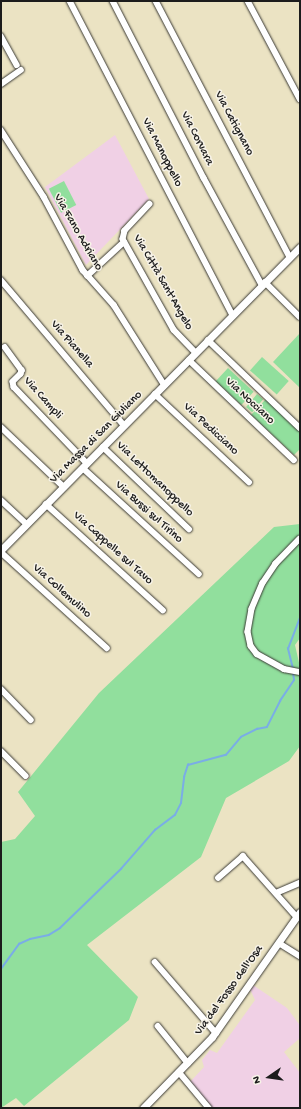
<!DOCTYPE html>
<meta charset="utf-8">
<style>
body{margin:0}
#map{position:relative;width:301px;height:1109px;overflow:hidden;background:#ebe3c3;font-family:"Gochi Hand",sans-serif}
div>[style]{position:absolute}
[style*='--x']{left:calc(var(--x)*1px);top:calc(var(--y)*1px);width:calc(var(--w)*1px);rotate:calc(var(--a)*1deg)}
.built>*{inset:0;background:#f0d0e5}
.green>*{inset:0;background:#91df9d;transform-origin:0 0}
.stream>*{height:1.5px;margin:-0.75px;padding:0 0.75px;transform-origin:0.75px;border-radius:0.75px;background:#7aade6}
.roads{filter:drop-shadow(0 0 1px #3b3a35) drop-shadow(0 0 1px #3b3a35)}
.minor>*{height:5.5px;margin:-2.75px;padding:0 2.75px;transform-origin:2.75px;border-radius:2.75px;background:#fff}
.tertiary>*{height:7px;margin:-3.5px;padding:0 3.5px;transform-origin:3.5px;border-radius:3.5px;background:#fff}
span{translate:-50% -50%;white-space:nowrap;text-align:center;line-height:1.15;-webkit-text-stroke:3px #f7f3e8;paint-order:stroke}
.street-label{font-size:12px;color:#1c1c1c}
.frame{position:absolute;inset:0;border:2px solid #1c1c1c;pointer-events:none}
.north{position:absolute;left:249px;top:1057px;width:40px;height:40px;-webkit-text-stroke:3px #f7f3e8;paint-order:stroke;rotate:257deg;font-size:11px;font-weight:700;line-height:16px;text-align:center;color:#1c1c1c}
.north::after{content:'';display:block;margin:auto;width:14px;height:18px;background:#1c1c1c;clip-path:polygon(50% 0,100% 100%,50% 72%,0 100%)}
</style>
<div id="map">
<div class="built">
<div style="clip-path:polygon(115px 135px,149px 199px,86px 265px,45px 187px)"></div>
<div style="clip-path:polygon(253px 985px,287px 1008px,299px 1024px,300px 1038px,284px 1052px,300px 1073px,300px 1108px,213px 1108px,190px 1082px,204px 1067px,202px 1060px,210px 1050px,217px 1053px,255px 1000px,250px 989px)"></div>
</div>
<div class="green">
<div style="left:64px;top:181px;width:27px;height:17px;rotate:63deg"></div>
<div style="clip-path:polygon(300px 333px,300px 388px,273px 362px)"></div>
<div style="left:262px;top:357px;width:36px;height:18px;rotate:42deg"></div>
<div style="left:228px;top:368px;width:35px;height:18px;rotate:43deg"></div>
<div style="left:257px;top:394px;width:8px;height:17px;rotate:40deg"></div>
<div style="clip-path:polygon(266px 399px,300px 432px,300px 449px,294px 455px,251px 415px)"></div>
<div style="clip-path:polygon(300px 524px,300px 638px,295px 645px,300px 667px,300px 746px,289px 761px,226px 798px,201px 857px,87px 945px,138px 997px,129px 1020px,24px 1106px,16px 1098px,1px 1108px,1px 842px,15px 839px,35px 816px,18px 792px,99px 693px,274px 527px)"></div>
</div>
<div class="stream">
<div style="--x:293;--y:669;--w:21;--a:-104"></div>
<div style="--x:288;--y:649;--w:33;--a:-69"></div>
<div style="--x:1;--y:969;--w:31;--a:-54"></div>
<div style="--x:19;--y:944;--w:12;--a:-24"></div>
<div style="--x:30;--y:939;--w:19;--a:-12"></div>
<div style="--x:49;--y:935;--w:13;--a:-32"></div>
<div style="--x:60;--y:928;--w:85;--a:-44"></div>
<div style="--x:121;--y:869;--w:52;--a:-48.9"></div>
<div style="--x:155;--y:830;--w:25;--a:-37"></div>
<div style="--x:175;--y:815;--w:13;--a:-63"></div>
<div style="--x:181;--y:803;--w:26;--a:-83"></div>
<div style="--x:184;--y:777;--w:13;--a:-72"></div>
<div style="--x:188;--y:765;--w:39;--a:-15"></div>
<div style="--x:226;--y:755;--w:23;--a:-50"></div>
<div style="--x:241;--y:737;--w:18;--a:-27"></div>
<div style="--x:257;--y:729;--w:10;--a:-11"></div>
<div style="--x:267;--y:727;--w:29;--a:-63"></div>
<div style="--x:280;--y:701;--w:25;--a:-56"></div>
<div style="--x:294;--y:680;--w:7;--a:-98"></div>
</div>
<div class="roads">
<div class="minor">
<div style="--x:70;--y:1;--w:354;--a:62.6"></div>
<div style="--x:113;--y:1;--w:199;--a:62.8"></div>
<div style="--x:204;--y:178;--w:122;--a:61.5"></div>
<div style="--x:156;--y:1;--w:289;--a:62.4"></div>
<div style="--x:248;--y:1;--w:111;--a:62"></div>
<div style="--x:1;--y:36;--w:33;--a:61"></div>
<div style="--x:1;--y:84;--w:24;--a:-35"></div>
<div style="--x:1;--y:130;--w:80;--a:57.3"></div>
<div style="--x:44;--y:197;--w:83;--a:61.9"></div>
<div style="--x:83;--y:270;--w:47;--a:48.5"></div>
<div style="--x:114;--y:305;--w:93;--a:57.7"></div>
<div style="--x:150;--y:204;--w:37;--a:133"></div>
<div style="--x:125;--y:231;--w:8;--a:104"></div>
<div style="--x:123;--y:239;--w:104;--a:60.7"></div>
<div style="--x:174;--y:330;--w:32;--a:46"></div>
<div style="--x:87;--y:276;--w:50;--a:-42.6"></div>
<div style="--x:1;--y:280;--w:190;--a:49.7"></div>
<div style="--x:265;--y:282;--w:49;--a:45"></div>
<div style="--x:208;--y:340;--w:127;--a:43.7"></div>
<div style="--x:5;--y:347;--w:29;--a:54"></div>
<div style="--x:22;--y:370;--w:4;--a:104"></div>
<div style="--x:21;--y:374;--w:11;--a:135"></div>
<div style="--x:13;--y:382;--w:5;--a:79"></div>
<div style="--x:14;--y:387;--w:105;--a:46.2"></div>
<div style="--x:189;--y:360;--w:145;--a:43.6"></div>
<div style="--x:155;--y:394;--w:129;--a:43.1"></div>
<div style="--x:1;--y:427;--w:87;--a:43.6"></div>
<div style="--x:103;--y:447;--w:119;--a:43.6"></div>
<div style="--x:83;--y:468;--w:157;--a:42.4"></div>
<div style="--x:1;--y:500;--w:35;--a:43"></div>
<div style="--x:46;--y:504;--w:158;--a:42.2"></div>
<div style="--x:300;--y:539;--w:35;--a:134"></div>
<div style="--x:276;--y:564;--w:23;--a:124"></div>
<div style="--x:263;--y:583;--w:28;--a:113"></div>
<div style="--x:252;--y:609;--w:23;--a:100"></div>
<div style="--x:248;--y:632;--w:14;--a:78"></div>
<div style="--x:251;--y:646;--w:10;--a:53"></div>
<div style="--x:257;--y:654;--w:31;--a:29"></div>
<div style="--x:284;--y:669;--w:16;--a:11"></div>
<div style="--x:1;--y:552;--w:143;--a:42.2"></div>
<div style="--x:1;--y:689;--w:43;--a:45.9"></div>
<div style="--x:1;--y:751;--w:35;--a:45"></div>
<div style="--x:218;--y:878;--w:33;--a:-41"></div>
<div style="--x:243;--y:856;--w:81;--a:48.5"></div>
<div style="--x:276;--y:893;--w:26;--a:-23"></div>
<div style="--x:279;--y:943;--w:25;--a:32"></div>
<div style="--x:155;--y:962;--w:94;--a:49.3"></div>
<div style="--x:158;--y:1026;--w:48;--a:51"></div>
<div style="--x:179;--y:1072;--w:47;--a:50.2"></div>
</div>
<div class="tertiary">
<div style="--x:1;--y:550;--w:426;--a:-45.4"></div>
<div style="--x:143;--y:1108;--w:99;--a:-45.8"></div>
<div style="--x:212;--y:1037;--w:153;--a:-54.9"></div>
</div>
</div>
<div class="street-label">
<span style="left:233px;top:124px;rotate:62deg">Via Catignano</span>
<span style="left:196px;top:139px;rotate:63deg">Via Corvara</span>
<span style="left:161px;top:153px;rotate:63deg">Via Manoppello</span>
<span style="left:77px;top:233px;rotate:60deg">Via Fano Adriano</span>
<span style="left:162px;top:283px;rotate:60deg">Via Città Sant'Angelo</span>
<span style="left:71px;top:345px;rotate:49deg">Via Pianella</span>
<span style="left:42px;top:399px;rotate:48deg">Via Campli</span>
<span style="left:249px;top:402px;rotate:43deg">Via Nocciano</span>
<span style="left:210px;top:430px;rotate:43deg">Via Pedicciano</span>
<span style="left:97px;top:438px;rotate:-45deg">Via Massa di San Giuliano</span>
<span style="left:154px;top:480px;rotate:44deg">Via Lettomanoppello</span>
<span style="left:148px;top:513px;rotate:42deg">Via Bussi sul Tirino</span>
<span style="left:112px;top:549px;rotate:42deg">Via Cappelle sul Tavo</span>
<span style="left:61px;top:592px;rotate:42deg">Via Collemulino</span>
<span style="left:230px;top:991px;rotate:-54deg">Via del Fosso dell'Osa</span>
</div>
<div class="frame"></div>
<div class="north">N</div>
</div>
